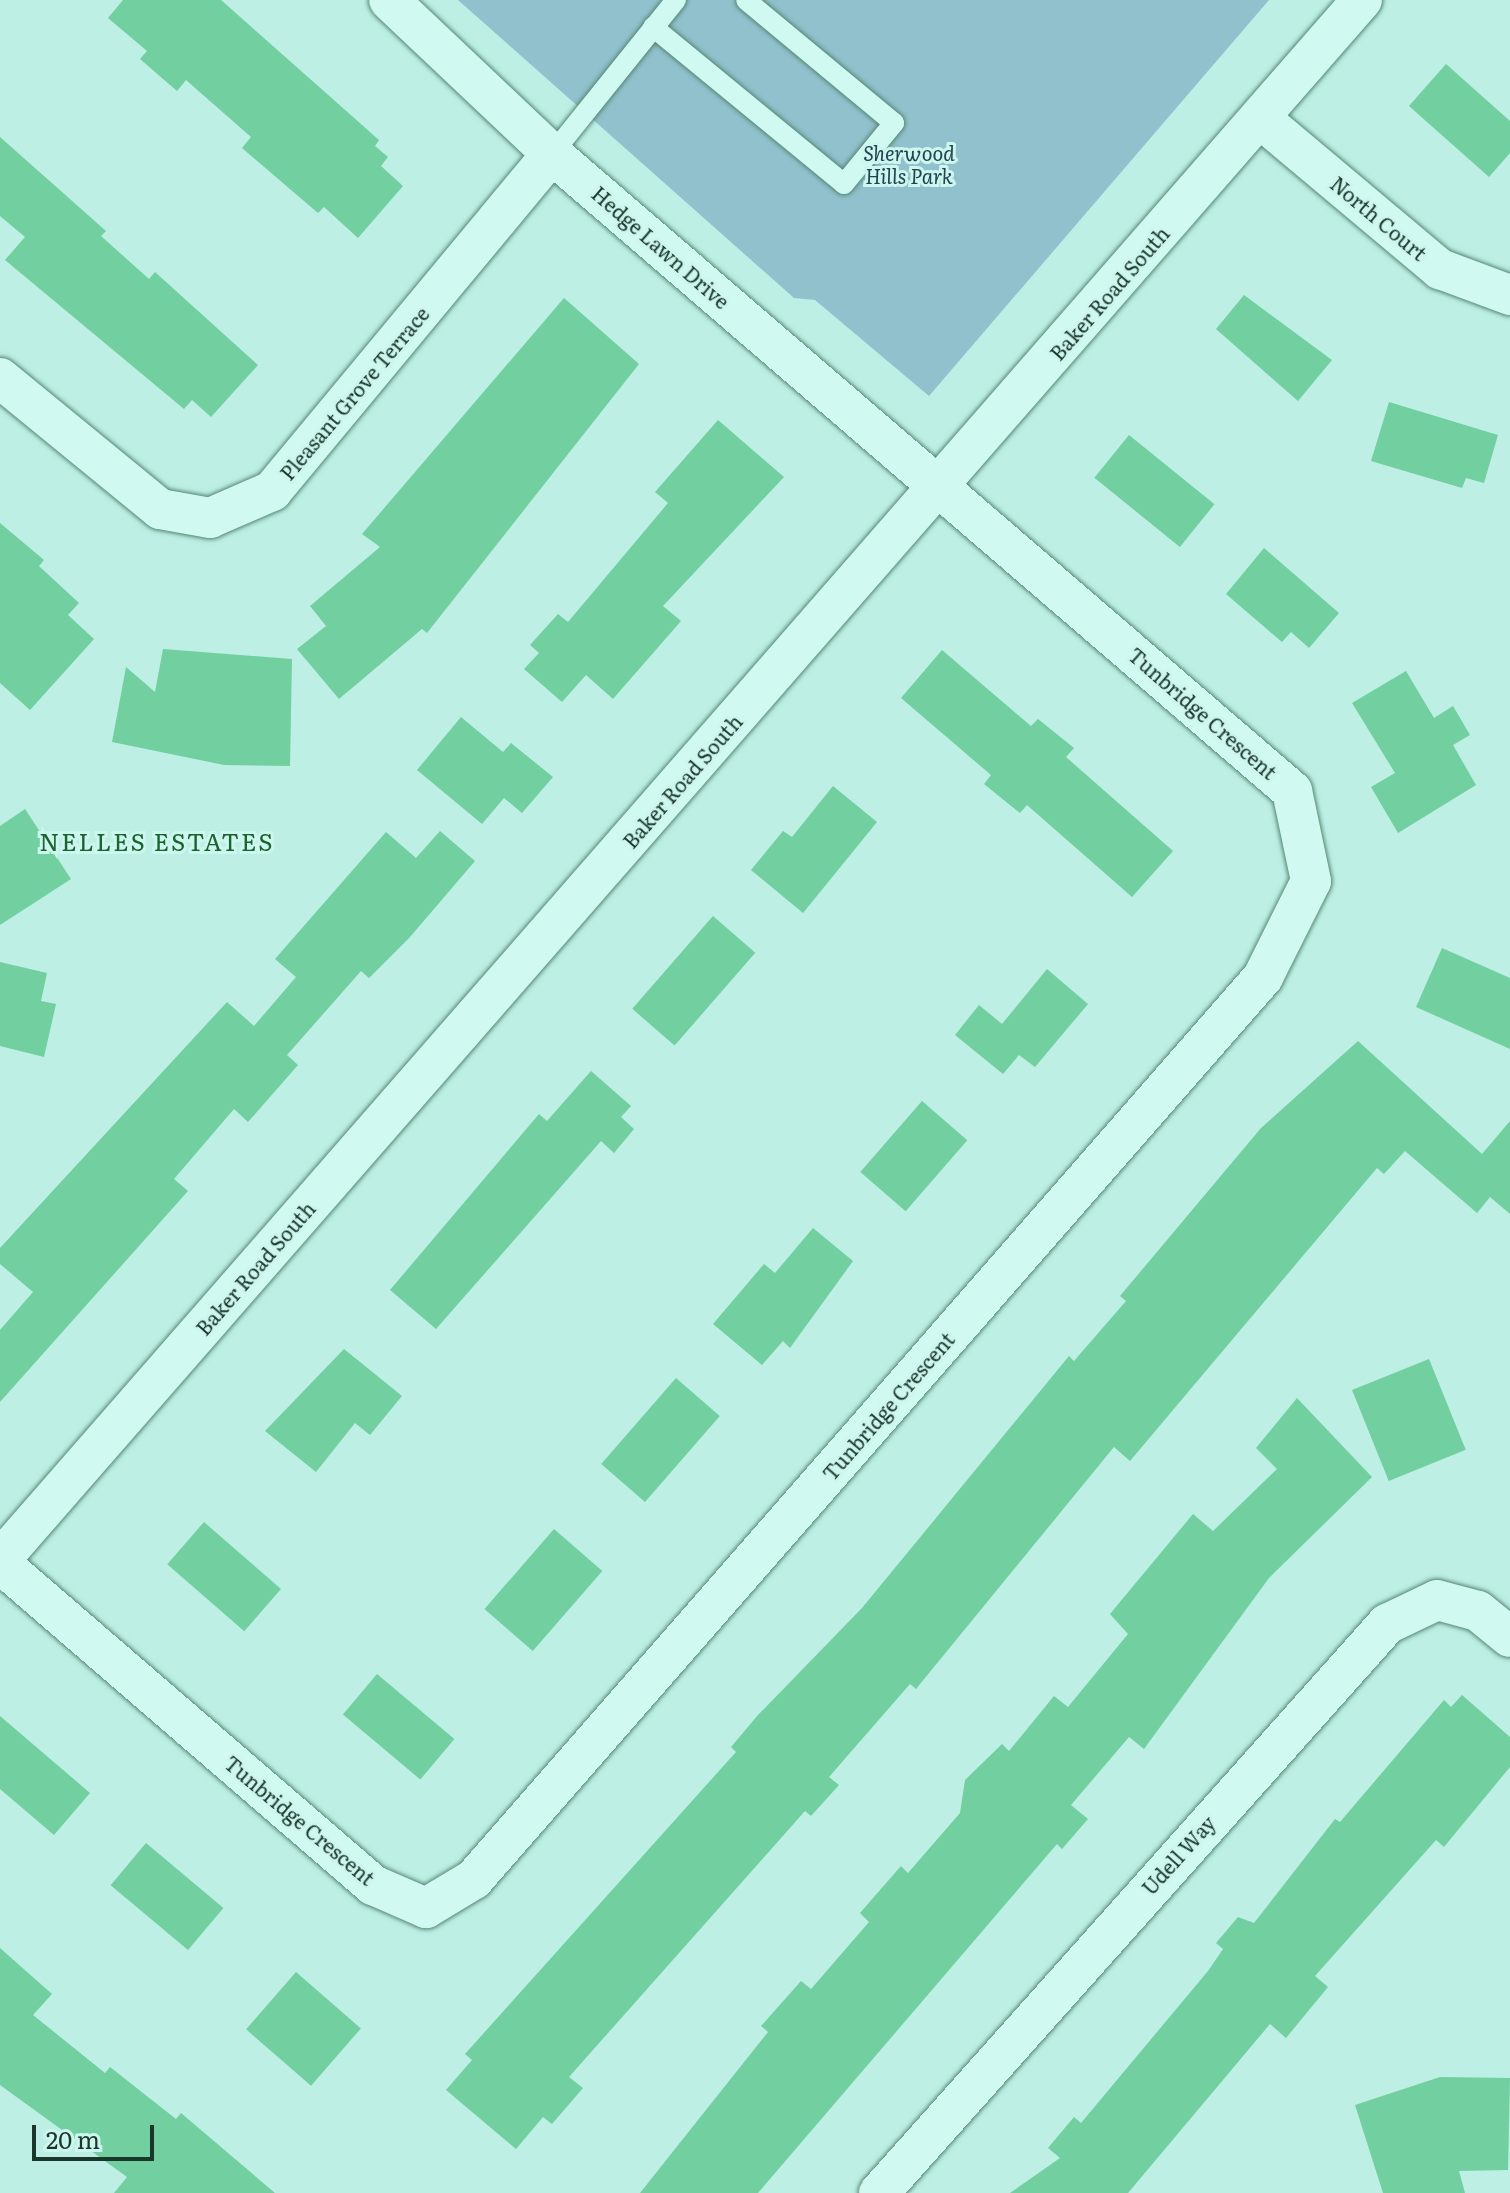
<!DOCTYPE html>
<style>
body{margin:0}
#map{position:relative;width:1510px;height:2193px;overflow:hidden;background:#bdefe4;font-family:Literata,serif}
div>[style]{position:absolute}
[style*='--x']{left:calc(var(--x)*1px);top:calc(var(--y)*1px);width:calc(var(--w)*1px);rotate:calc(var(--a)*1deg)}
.green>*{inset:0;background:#91c1cd}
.building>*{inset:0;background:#71cfa0;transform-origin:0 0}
.roads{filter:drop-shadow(0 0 2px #568774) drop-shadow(0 0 2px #568774)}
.service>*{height:20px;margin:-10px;padding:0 10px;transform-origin:10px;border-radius:10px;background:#d0faf1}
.minor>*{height:40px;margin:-20px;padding:0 20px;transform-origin:20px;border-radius:20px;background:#d0faf1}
span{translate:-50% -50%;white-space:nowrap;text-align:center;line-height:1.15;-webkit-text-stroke:6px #ccf6ee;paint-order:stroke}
.park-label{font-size:20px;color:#214253;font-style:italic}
.street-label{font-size:20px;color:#1b362a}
.quarter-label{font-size:24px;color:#19642f;letter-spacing:2px}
.scale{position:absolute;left:32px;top:2125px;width:122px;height:36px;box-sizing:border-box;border:4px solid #1b362a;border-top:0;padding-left:10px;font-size:24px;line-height:28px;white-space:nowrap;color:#1b362a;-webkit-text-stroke:6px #ccf6ee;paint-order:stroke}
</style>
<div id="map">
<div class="green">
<div style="clip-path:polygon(458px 0,1269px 0,929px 396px,815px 300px,794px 298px)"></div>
</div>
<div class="building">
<div style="clip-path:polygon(123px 0,221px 0,379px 140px,375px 146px,388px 157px,381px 166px,403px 186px,358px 238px,324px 207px,318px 213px,242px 148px,251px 137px,186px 80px,177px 91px,140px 59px,147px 51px,108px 18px)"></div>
<div style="clip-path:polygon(1446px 64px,1510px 121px,1510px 153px,1489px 177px,1409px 106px)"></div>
<div style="clip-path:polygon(0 137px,106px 231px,101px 236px,149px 279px,155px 272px,258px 365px,211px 417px,192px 400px,184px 409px,5px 260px,25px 237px,0 216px)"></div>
<div style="clip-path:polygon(1244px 295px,1332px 360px,1298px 401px,1216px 329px)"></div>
<div style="clip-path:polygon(564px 298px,639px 364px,427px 633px,422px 629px,339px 699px,297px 649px,326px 626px,310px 606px,380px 547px,362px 534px)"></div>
<div style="clip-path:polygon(1389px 402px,1498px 435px,1484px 483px,1466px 478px,1462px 488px,1371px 461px)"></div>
<div style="clip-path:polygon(718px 420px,784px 477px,663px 606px,681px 621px,613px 699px,586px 675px,562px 702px,524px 669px,539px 653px,530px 645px,558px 614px,568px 622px,668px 503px,655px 492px)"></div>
<div style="left:1129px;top:435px;width:110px;height:55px;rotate:39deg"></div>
<div style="clip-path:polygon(0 523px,44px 560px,39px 566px,79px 603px,68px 615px,94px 639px,30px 710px,0 683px)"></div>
<div style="clip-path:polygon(1264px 548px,1339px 613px,1309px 648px,1291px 632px,1282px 642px,1226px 594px)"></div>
<div style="clip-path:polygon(163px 649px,292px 659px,290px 766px,224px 765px,112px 742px,126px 667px,155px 692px)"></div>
<div style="clip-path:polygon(942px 650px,1031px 726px,1038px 719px,1074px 748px,1066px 757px,1173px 851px,1132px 897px,1027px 805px,1020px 813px,984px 784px,991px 775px,901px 698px)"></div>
<div style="clip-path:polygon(1406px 671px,1434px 718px,1453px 706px,1470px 735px,1453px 745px,1476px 785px,1398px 833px,1371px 787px,1395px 773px,1352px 703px)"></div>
<div style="clip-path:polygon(461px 717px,503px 752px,511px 743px,553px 777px,522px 813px,504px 798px,482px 824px,417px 770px)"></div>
<div style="clip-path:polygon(833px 786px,877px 822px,803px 913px,751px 870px,783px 831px,792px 837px)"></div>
<div style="clip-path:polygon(25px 809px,71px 879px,0 925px,0 826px)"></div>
<div style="clip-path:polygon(440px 831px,475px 861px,410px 937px,369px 978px,361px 971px,287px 1055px,298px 1065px,248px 1122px,234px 1109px,174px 1179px,188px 1191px,0 1402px,0 1330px,33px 1292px,0 1264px,0 1248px,227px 1002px,254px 1026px,296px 977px,275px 959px,386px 832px,416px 858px)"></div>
<div style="left:713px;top:916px;width:56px;height:123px;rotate:41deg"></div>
<div style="clip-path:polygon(1442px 948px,1510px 978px,1510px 1049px,1416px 1007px)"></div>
<div style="clip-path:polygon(0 962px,47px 973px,41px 1001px,56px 1004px,44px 1057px,0 1046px)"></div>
<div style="clip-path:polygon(1047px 969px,1088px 1004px,1035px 1067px,1019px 1055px,1003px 1074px,955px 1035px,979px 1005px,1002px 1024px)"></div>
<div style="clip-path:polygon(1358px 1041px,1482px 1154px,1510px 1121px,1510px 1214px,1490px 1197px,1477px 1213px,1405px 1151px,1384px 1174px,1377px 1168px,1130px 1461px,1114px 1447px,916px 1689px,910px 1684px,829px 1777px,839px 1785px,811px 1816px,805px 1811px,569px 2077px,583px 2088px,552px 2124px,543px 2117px,516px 2149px,446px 2090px,472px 2060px,465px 2054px,736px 1752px,731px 1747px,758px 1715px,862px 1608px,1069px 1356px,1074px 1361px,1126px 1301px,1120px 1296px,1261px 1128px)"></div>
<div style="clip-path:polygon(591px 1071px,631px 1106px,621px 1117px,634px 1129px,614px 1153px,601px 1141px,436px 1329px,390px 1290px,539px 1114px,547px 1121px)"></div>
<div style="left:922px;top:1101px;width:60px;height:94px;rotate:41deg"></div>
<div style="clip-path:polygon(813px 1228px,853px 1261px,790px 1348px,783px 1341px,762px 1365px,713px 1324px,764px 1264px,775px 1273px)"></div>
<div style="clip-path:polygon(344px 1349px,402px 1396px,370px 1435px,355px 1423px,316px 1472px,265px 1431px)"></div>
<div style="left:1429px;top:1359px;width:98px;height:83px;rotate:68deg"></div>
<div style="left:676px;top:1378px;width:58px;height:114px;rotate:41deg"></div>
<div style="clip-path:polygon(1297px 1398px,1372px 1477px,1269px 1578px,1144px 1749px,1129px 1737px,1071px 1805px,1088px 1819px,1062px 1849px,1057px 1844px,758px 2193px,640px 2193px,768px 2032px,761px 2026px,801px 1981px,811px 1989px,869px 1922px,860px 1913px,901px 1866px,908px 1873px,960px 1813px,965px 1780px,1002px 1744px,1009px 1751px,1054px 1696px,1068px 1707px,1128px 1634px,1110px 1614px,1193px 1514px,1213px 1531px,1277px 1469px,1256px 1448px)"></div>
<div style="left:204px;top:1522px;width:102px;height:56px;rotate:41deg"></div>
<div style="left:554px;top:1529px;width:64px;height:106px;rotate:41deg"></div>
<div style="left:377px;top:1674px;width:101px;height:53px;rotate:40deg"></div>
<div style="clip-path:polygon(1462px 1695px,1510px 1737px,1510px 1767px,1444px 1847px,1436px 1840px,1315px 1976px,1328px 1987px,1286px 2038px,1270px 2024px,1128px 2193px,1010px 2193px,1060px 2158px,1048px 2148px,1074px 2117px,1081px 2123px,1208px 1971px,1223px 1949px,1216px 1943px,1238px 1917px,1254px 1923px,1335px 1819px,1340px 1822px,1444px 1700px,1451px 1707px)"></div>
<div style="clip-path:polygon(0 1716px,90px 1793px,54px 1835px,0 1789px)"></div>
<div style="left:146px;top:1843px;width:101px;height:55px;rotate:40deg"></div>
<div style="clip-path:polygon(0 1948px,52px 1994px,33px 2015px,105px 2073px,110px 2067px,176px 2119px,181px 2113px,275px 2193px,114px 2193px,127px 2177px,0 2085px)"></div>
<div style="left:296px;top:1972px;width:86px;height:76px;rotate:41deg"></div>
<div style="clip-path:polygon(1440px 2077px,1510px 2078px,1508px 2170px,1459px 2171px,1465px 2193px,1383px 2193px,1355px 2105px)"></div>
</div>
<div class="roads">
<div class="service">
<div style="--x:653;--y:27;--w:247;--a:39.4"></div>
<div style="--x:844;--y:184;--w:79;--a:-50.7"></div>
<div style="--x:894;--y:123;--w:192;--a:-140.3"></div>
<div style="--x:552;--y:154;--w:198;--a:-51.2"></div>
</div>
<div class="minor">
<div style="--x:1261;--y:119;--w:234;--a:40"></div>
<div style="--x:1440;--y:269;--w:75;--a:20.4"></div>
<div style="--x:0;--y:378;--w:207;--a:39.3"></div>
<div style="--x:160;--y:509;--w:51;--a:10.2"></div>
<div style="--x:210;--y:518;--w:68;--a:-23.5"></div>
<div style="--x:272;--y:491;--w:438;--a:-50.3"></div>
<div style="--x:0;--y:1560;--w:2071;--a:-48.88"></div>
<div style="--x:0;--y:1563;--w:493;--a:40.8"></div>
<div style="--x:373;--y:1885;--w:58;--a:23.5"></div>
<div style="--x:426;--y:1908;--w:56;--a:-31.1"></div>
<div style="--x:474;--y:1879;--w:1198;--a:-48.82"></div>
<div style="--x:1263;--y:977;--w:107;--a:-63.4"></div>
<div style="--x:1311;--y:881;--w:92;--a:-101.9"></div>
<div style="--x:1292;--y:791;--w:976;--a:-139.28"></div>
<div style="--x:552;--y:154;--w:224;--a:-136.6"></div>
<div style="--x:879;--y:2193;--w:763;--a:-48.24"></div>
<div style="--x:1387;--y:1624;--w:55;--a:-25.6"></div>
<div style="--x:1437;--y:1600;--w:42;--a:15"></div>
<div style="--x:1478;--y:1611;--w:41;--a:39.1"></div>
</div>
</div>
<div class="park-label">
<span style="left:909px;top:164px">Sherwood<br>Hills Park</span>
</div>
<div class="street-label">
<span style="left:1379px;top:218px;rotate:40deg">North Court</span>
<span style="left:661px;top:247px;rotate:41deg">Hedge Lawn Drive</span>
<span style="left:1109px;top:293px;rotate:-49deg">Baker Road South</span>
<span style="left:354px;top:393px;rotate:-50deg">Pleasant Grove Terrace</span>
<span style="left:1203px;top:713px;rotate:41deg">Tunbridge Crescent</span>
<span style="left:682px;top:781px;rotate:-49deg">Baker Road South</span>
<span style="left:255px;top:1268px;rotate:-49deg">Baker Road South</span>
<span style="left:888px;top:1406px;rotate:-49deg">Tunbridge Crescent</span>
<span style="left:300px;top:1820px;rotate:40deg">Tunbridge Crescent</span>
<span style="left:1178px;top:1855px;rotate:-48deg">Udell Way</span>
</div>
<div class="quarter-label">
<span style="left:157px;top:841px">NELLES ESTATES</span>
</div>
<div class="scale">20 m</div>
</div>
